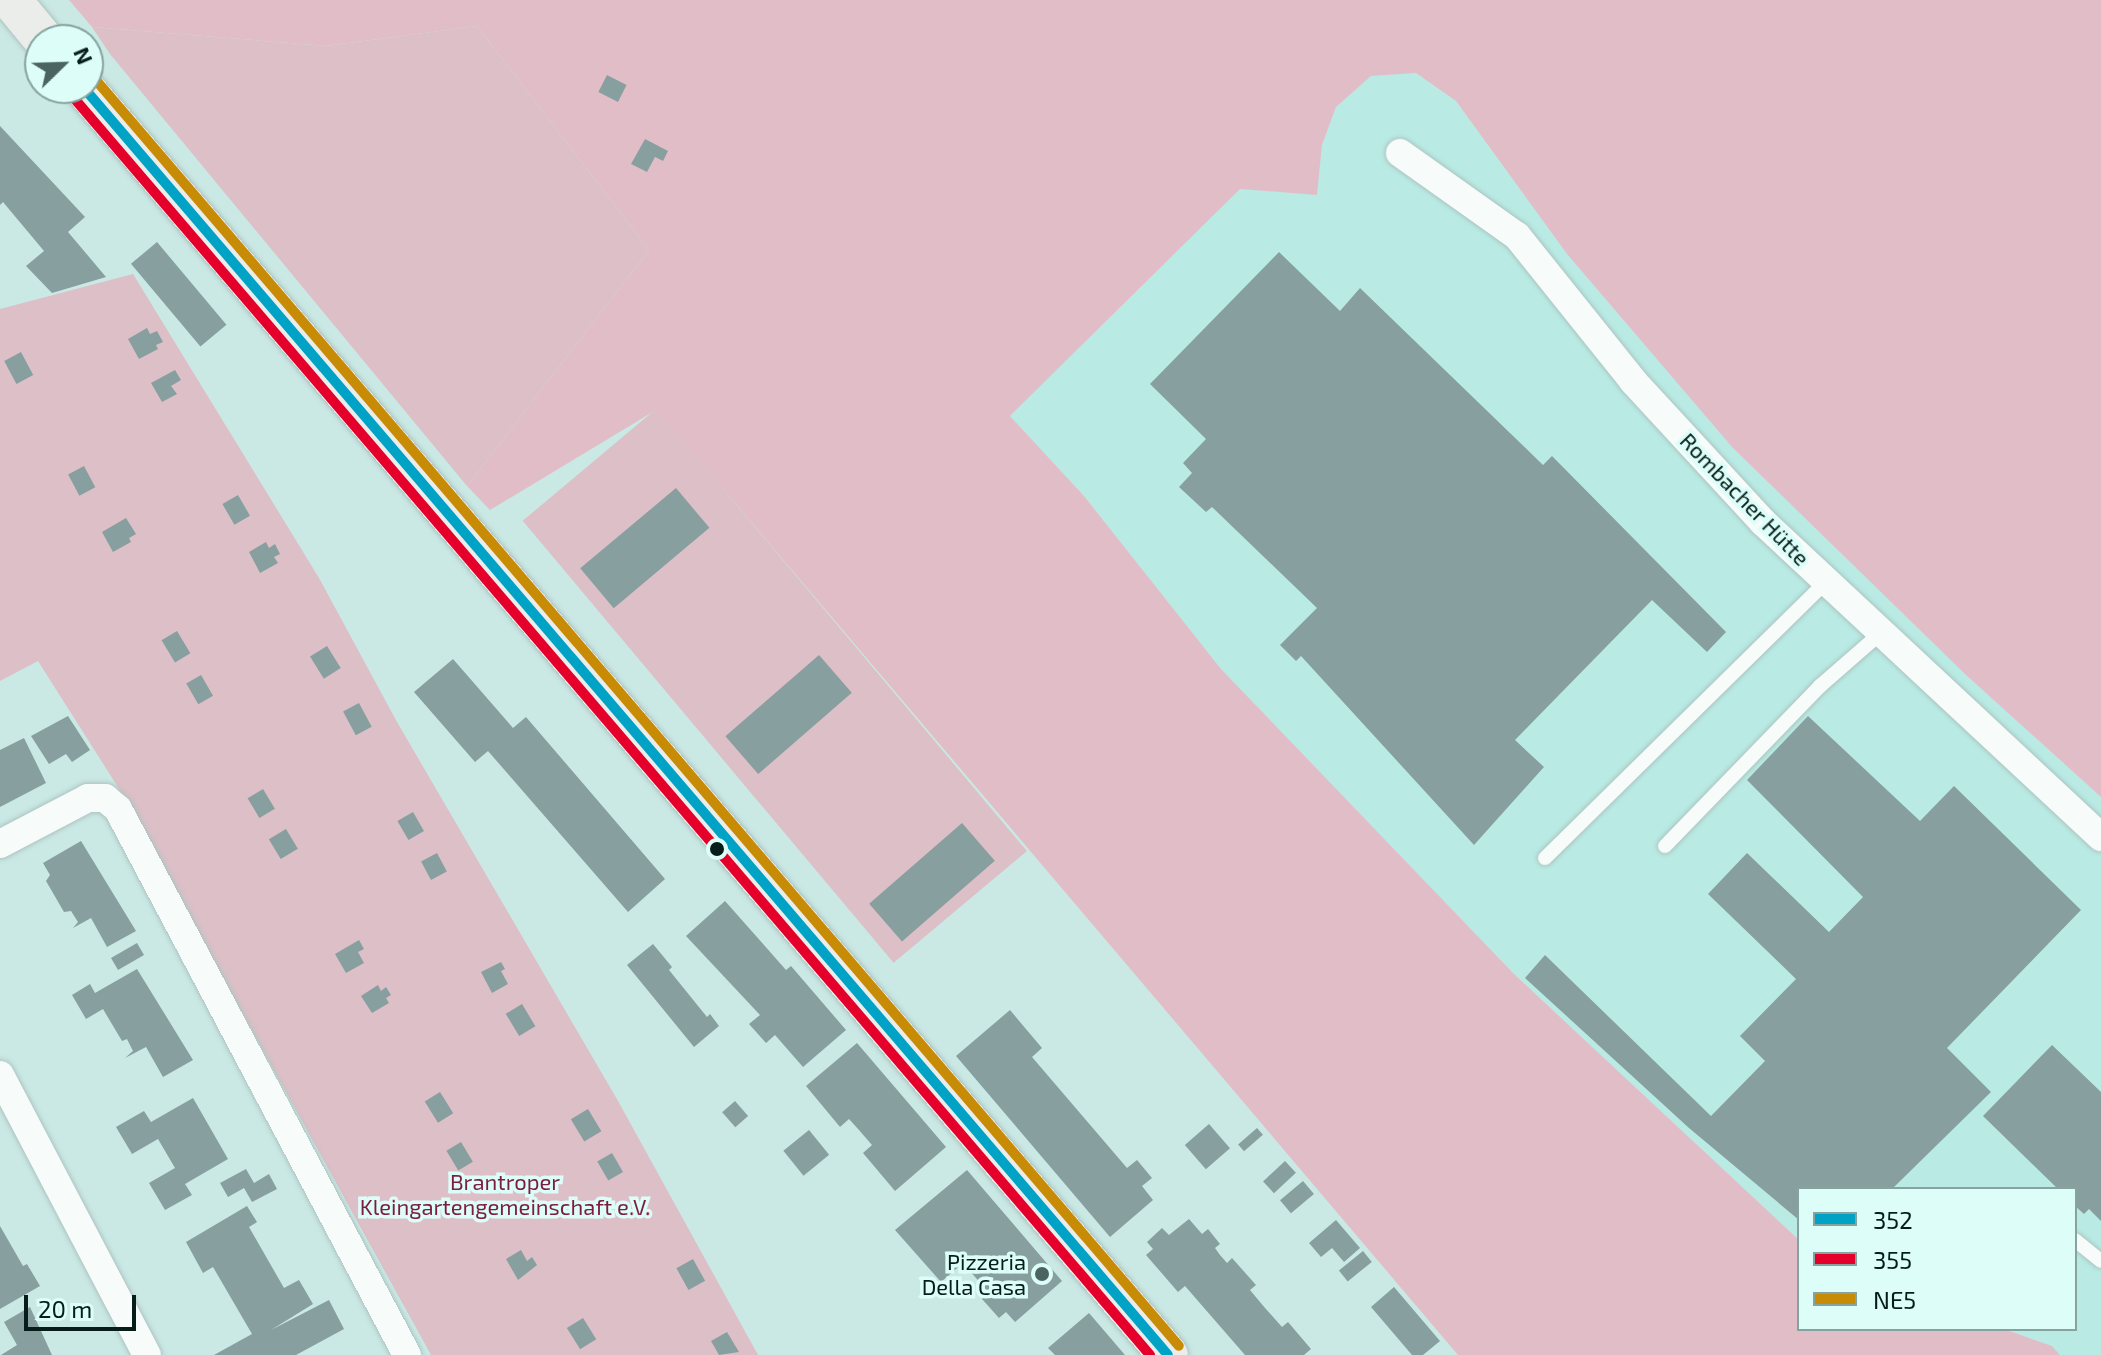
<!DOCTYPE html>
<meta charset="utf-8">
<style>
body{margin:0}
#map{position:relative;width:2101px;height:1355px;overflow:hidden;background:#cae8e4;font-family:"Exo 2",sans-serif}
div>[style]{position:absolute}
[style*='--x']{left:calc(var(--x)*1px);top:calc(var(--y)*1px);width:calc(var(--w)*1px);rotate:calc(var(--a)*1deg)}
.built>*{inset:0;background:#b9ebe4}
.green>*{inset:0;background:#dcbfc7;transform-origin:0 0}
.forest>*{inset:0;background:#e1bec7}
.building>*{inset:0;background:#879f9f;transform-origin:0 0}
.roads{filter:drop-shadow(0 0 2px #adc4c1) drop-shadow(0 0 2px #adc4c1)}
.lane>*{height:14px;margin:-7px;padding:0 7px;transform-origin:7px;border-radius:7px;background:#f7fcfb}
.street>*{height:28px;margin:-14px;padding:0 14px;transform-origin:14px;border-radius:14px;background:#f7fcfb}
.secondary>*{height:40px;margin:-20px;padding:0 20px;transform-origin:20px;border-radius:20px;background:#ebedea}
.bus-1>*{height:10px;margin:-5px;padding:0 5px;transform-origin:5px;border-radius:5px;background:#00a2c5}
.bus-2>*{height:10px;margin:-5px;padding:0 5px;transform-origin:5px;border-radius:5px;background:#e4002b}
.bus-3>*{height:10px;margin:-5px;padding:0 5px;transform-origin:5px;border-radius:5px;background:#c78b05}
.dots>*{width:22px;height:22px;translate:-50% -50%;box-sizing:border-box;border:4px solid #dcfdf8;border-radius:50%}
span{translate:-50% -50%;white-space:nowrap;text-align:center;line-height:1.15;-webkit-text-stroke:7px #dcfdf8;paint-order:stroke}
.street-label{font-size:22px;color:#071d1a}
.park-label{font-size:22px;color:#7d1d3e}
.poi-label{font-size:22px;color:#071d1a}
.right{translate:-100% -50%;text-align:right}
.legend{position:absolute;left:1797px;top:1187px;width:280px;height:144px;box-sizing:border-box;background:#dcfdf8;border:2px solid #87a39f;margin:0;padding:10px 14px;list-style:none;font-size:24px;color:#071d1a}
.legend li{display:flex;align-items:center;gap:16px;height:40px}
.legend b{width:40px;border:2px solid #87a39f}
.north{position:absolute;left:24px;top:24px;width:80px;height:80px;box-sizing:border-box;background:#dcfdf8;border:2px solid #87a39f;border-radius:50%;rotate:67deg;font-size:22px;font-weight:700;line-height:32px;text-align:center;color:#071d1a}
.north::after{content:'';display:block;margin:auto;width:28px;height:36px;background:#4b6461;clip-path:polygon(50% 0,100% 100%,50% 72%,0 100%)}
.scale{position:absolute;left:24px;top:1295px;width:112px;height:36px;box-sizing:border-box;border:4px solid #071d1a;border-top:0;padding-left:10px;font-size:24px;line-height:28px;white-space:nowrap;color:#071d1a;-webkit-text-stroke:6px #dcfdf8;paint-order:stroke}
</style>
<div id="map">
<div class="built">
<div style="clip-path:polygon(1416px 73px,1456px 101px,1567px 254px,1732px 447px,1965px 674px,2101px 797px,2101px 1355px,2060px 1355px,2052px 1346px,2004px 1329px,2075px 1329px,2075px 1189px,1799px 1189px,1799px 1240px,1514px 974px,1221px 669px,1084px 496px,1010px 416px,1240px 189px,1317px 194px,1322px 145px,1336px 107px,1371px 76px)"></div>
</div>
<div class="green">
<div style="clip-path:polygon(477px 26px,649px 250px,467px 486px,110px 54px,92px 27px,326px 46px)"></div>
<div style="clip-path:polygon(133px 274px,319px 578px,397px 722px,618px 1101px,758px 1355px,431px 1355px,116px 784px,38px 661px,0 681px,0 309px)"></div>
<div style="left:656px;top:409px;width:577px;height:174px;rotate:50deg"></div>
</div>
<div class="forest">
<div style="clip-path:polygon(69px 0,2101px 0,2101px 797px,1965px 674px,1732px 447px,1567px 254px,1456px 101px,1416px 73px,1371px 76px,1336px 107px,1322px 145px,1317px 195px,1240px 189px,1010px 416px,1084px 496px,1221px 669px,1514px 974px,1799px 1240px,1799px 1329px,2004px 1329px,2052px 1346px,2060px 1355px,1458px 1355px,656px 410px,490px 510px,467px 486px,649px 250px,477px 26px,326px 46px,92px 27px)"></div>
</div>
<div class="building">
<div style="left:607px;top:75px;width:22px;height:19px;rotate:27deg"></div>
<div style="clip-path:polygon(0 126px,85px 217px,68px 232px,106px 277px,52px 293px,26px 266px,44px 251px,3px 202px,0 205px)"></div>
<div style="clip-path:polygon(645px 139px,668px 151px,663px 161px,655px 157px,647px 172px,631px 164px)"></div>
<div style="left:157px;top:242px;width:108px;height:34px;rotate:50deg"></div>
<div style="clip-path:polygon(1279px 252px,1340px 311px,1360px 288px,1543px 465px,1552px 456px,1726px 632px,1707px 652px,1652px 600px,1515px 740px,1544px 767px,1474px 845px,1301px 656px,1296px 661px,1280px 645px,1317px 608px,1212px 507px,1206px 512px,1179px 487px,1192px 473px,1183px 463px,1206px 439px,1150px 384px)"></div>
<div style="clip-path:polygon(147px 328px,150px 334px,157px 331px,163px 342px,156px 345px,158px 349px,139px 359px,128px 339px)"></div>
<div style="left:21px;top:352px;width:26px;height:19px;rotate:62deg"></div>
<div style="clip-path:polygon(175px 370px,181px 380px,171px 386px,177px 394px,162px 402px,151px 383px)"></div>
<div style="left:84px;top:466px;width:24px;height:18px;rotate:62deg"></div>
<div style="left:676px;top:488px;width:52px;height:125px;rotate:50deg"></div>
<div style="left:238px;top:495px;width:24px;height:18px;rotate:60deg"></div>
<div style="clip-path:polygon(126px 518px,136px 534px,129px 538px,131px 542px,113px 552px,102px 532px)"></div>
<div style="clip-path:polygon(266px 542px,269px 548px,275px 544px,280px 554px,274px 557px,278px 563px,260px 573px,249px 552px)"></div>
<div style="left:177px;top:631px;width:26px;height:18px;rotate:59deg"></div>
<div style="left:327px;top:646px;width:26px;height:20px;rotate:58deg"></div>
<div style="left:819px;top:655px;width:50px;height:124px;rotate:49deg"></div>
<div style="clip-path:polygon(453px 659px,513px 728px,526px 717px,665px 879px,628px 912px,488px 751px,475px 762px,414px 692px)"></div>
<div style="left:201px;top:675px;width:24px;height:17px;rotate:60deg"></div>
<div style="left:359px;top:703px;width:27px;height:18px;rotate:62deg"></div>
<div style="clip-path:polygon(68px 716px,90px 750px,72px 762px,66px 754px,49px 764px,31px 736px)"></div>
<div style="clip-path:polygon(1808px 716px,1920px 821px,1954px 786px,2081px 910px,1947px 1048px,1991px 1092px,1892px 1189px,1799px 1189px,1799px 1220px,1689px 1128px,1525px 978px,1545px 955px,1711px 1116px,1765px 1061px,1740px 1036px,1796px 979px,1708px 894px,1747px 853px,1829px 932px,1863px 897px,1747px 780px)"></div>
<div style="clip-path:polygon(24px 738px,46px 783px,0 807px,0 750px)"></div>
<div style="left:263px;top:789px;width:23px;height:18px;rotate:59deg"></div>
<div style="left:413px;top:812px;width:22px;height:18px;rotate:60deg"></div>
<div style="left:962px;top:823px;width:50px;height:123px;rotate:49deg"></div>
<div style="left:286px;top:829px;width:23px;height:20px;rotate:59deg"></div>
<div style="clip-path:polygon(81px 841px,136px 931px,107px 947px,91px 918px,73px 928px,78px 922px,71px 911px,64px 912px,46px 881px,50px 875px,43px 863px)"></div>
<div style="left:437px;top:853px;width:21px;height:18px;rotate:62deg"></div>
<div style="clip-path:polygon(725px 901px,786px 970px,791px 966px,846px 1030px,803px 1067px,775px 1035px,766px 1043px,749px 1024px,760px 1015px,686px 936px)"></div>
<div style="clip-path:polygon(359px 940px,364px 949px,358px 952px,364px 963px,346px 973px,335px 954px)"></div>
<div style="left:137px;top:943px;width:14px;height:30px;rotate:60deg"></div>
<div style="clip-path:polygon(653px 944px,672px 967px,669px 970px,707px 1017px,710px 1014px,719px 1026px,694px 1047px,627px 965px)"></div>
<div style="clip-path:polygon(501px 962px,505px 969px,501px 971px,508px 984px,492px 993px,481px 972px)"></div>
<div style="clip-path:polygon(137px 969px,193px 1060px,163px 1077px,146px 1047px,125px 1058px,133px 1051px,127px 1039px,122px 1041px,103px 1009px,86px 1019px,72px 995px,90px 984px,95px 993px)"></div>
<div style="clip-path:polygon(378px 985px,381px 991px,386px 987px,391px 995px,386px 998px,389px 1003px,372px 1013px,361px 996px)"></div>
<div style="left:522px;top:1004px;width:26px;height:19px;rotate:59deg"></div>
<div style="clip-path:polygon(1010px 1010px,1042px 1048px,1032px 1057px,1127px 1168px,1137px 1160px,1152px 1178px,1142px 1186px,1153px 1200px,1110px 1237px,956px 1056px)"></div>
<div style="clip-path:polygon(857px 1043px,946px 1147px,895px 1191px,863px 1153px,872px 1145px,859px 1130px,849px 1119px,840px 1127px,806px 1086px)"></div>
<div style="clip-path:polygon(2052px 1045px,2101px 1092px,2101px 1221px,2089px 1209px,2084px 1214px,2075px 1206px,2075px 1189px,2058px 1189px,1983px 1116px)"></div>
<div style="left:440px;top:1092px;width:25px;height:18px;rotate:58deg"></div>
<div style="clip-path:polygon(193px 1098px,228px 1159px,185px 1184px,192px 1195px,165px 1210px,149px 1183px,175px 1168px,158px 1139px,132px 1154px,116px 1127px,144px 1111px,151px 1122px)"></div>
<div style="left:735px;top:1101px;width:20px;height:17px;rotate:49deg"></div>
<div style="left:588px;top:1109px;width:26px;height:20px;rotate:59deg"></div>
<div style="left:1209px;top:1124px;width:32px;height:32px;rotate:49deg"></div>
<div style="left:1257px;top:1128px;width:9px;height:25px;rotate:49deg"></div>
<div style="left:809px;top:1130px;width:32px;height:33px;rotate:51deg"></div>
<div style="left:461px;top:1142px;width:23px;height:17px;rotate:59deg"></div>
<div style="left:612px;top:1153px;width:22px;height:17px;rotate:60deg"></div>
<div style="left:1285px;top:1161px;width:16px;height:30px;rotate:47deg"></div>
<div style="clip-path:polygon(246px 1169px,254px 1183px,269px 1174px,277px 1189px,252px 1202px,244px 1188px,228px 1197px,220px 1183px)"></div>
<div style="clip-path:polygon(967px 1170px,1062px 1281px,1015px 1322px,1006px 1312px,999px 1318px,982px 1299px,989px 1293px,963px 1263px,941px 1282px,895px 1230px)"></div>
<div style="left:1303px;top:1181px;width:17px;height:30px;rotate:50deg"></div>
<div style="clip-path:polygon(247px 1206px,257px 1222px,249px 1227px,284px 1288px,299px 1280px,313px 1304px,271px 1330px,329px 1300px,344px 1329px,296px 1355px,214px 1355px,252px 1334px,213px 1267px,203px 1273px,186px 1242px)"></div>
<div style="clip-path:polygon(1189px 1219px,1202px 1234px,1208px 1229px,1220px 1244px,1215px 1248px,1220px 1255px,1227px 1263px,1232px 1258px,1256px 1285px,1250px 1290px,1265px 1308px,1282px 1327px,1288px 1322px,1311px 1349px,1304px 1355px,1245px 1355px,1185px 1286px,1178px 1292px,1146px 1255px,1153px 1249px,1147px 1242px,1162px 1228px,1169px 1235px)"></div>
<div style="clip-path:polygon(1336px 1220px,1360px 1248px,1344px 1262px,1332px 1248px,1321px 1257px,1309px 1243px)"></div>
<div style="clip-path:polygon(0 1226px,23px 1266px,27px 1264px,40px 1286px,0 1309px)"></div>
<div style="clip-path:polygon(521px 1250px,527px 1261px,532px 1257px,537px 1265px,518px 1280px,506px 1259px)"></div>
<div style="left:1363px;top:1251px;width:14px;height:31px;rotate:51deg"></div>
<div style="left:693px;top:1259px;width:25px;height:19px;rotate:61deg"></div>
<div style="clip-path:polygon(1394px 1287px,1440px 1341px,1423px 1355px,1412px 1355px,1371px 1307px)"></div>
<div style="clip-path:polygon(30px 1307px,52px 1355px,1px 1355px,17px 1345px,4px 1322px)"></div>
<div style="clip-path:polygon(1089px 1313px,1125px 1355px,1055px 1355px,1048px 1348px)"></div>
<div style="left:583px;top:1318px;width:25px;height:19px;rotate:58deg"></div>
<div style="clip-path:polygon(727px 1332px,739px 1352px,719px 1355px,711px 1341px)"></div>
</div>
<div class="roads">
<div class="lane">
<div style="--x:1665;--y:846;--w:223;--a:-45.9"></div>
<div style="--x:1820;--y:686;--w:82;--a:-41.1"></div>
<div style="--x:1545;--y:858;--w:395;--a:-44.5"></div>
<div style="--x:2075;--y:1240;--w:33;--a:39"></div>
</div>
<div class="street">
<div style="--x:1400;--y:153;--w:143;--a:35.4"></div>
<div style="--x:1517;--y:236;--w:186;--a:51.3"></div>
<div style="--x:1633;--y:381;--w:192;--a:47.3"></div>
<div style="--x:1763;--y:522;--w:462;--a:43"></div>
<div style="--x:0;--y:844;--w:99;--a:-27.6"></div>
<div style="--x:88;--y:798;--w:17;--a:0"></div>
<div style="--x:105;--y:798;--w:17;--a:40"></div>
<div style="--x:118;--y:809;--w:618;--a:62.11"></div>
<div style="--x:0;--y:1075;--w:316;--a:62.3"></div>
</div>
<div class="secondary">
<div style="--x:11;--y:0;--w:52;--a:50.5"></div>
<div style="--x:84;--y:88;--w:1667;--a:49.45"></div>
</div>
</div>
<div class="bus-1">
<div style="--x:84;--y:88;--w:1667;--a:49.45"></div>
</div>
<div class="bus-2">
<div style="--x:73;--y:97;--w:1656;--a:49.43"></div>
</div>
<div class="bus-3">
<div style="--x:95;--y:79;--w:1667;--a:49.45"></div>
</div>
<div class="dots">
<div style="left:717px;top:849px;background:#071d1a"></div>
<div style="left:1042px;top:1274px;background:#4b6461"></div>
</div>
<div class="street-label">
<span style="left:1745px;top:499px;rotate:46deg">Rombacher Hütte</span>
</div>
<div class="park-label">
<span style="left:505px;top:1194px">Brantroper<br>Kleingartengemeinschaft e.V.</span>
</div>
<div class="poi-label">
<span class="right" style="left:1026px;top:1274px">Pizzeria<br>Della Casa</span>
</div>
<ul class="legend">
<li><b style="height:10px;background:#00a2c5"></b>352</li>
<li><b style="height:10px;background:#e4002b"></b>355</li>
<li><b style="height:10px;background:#c78b05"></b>NE5</li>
</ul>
<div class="north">N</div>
<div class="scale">20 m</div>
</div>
